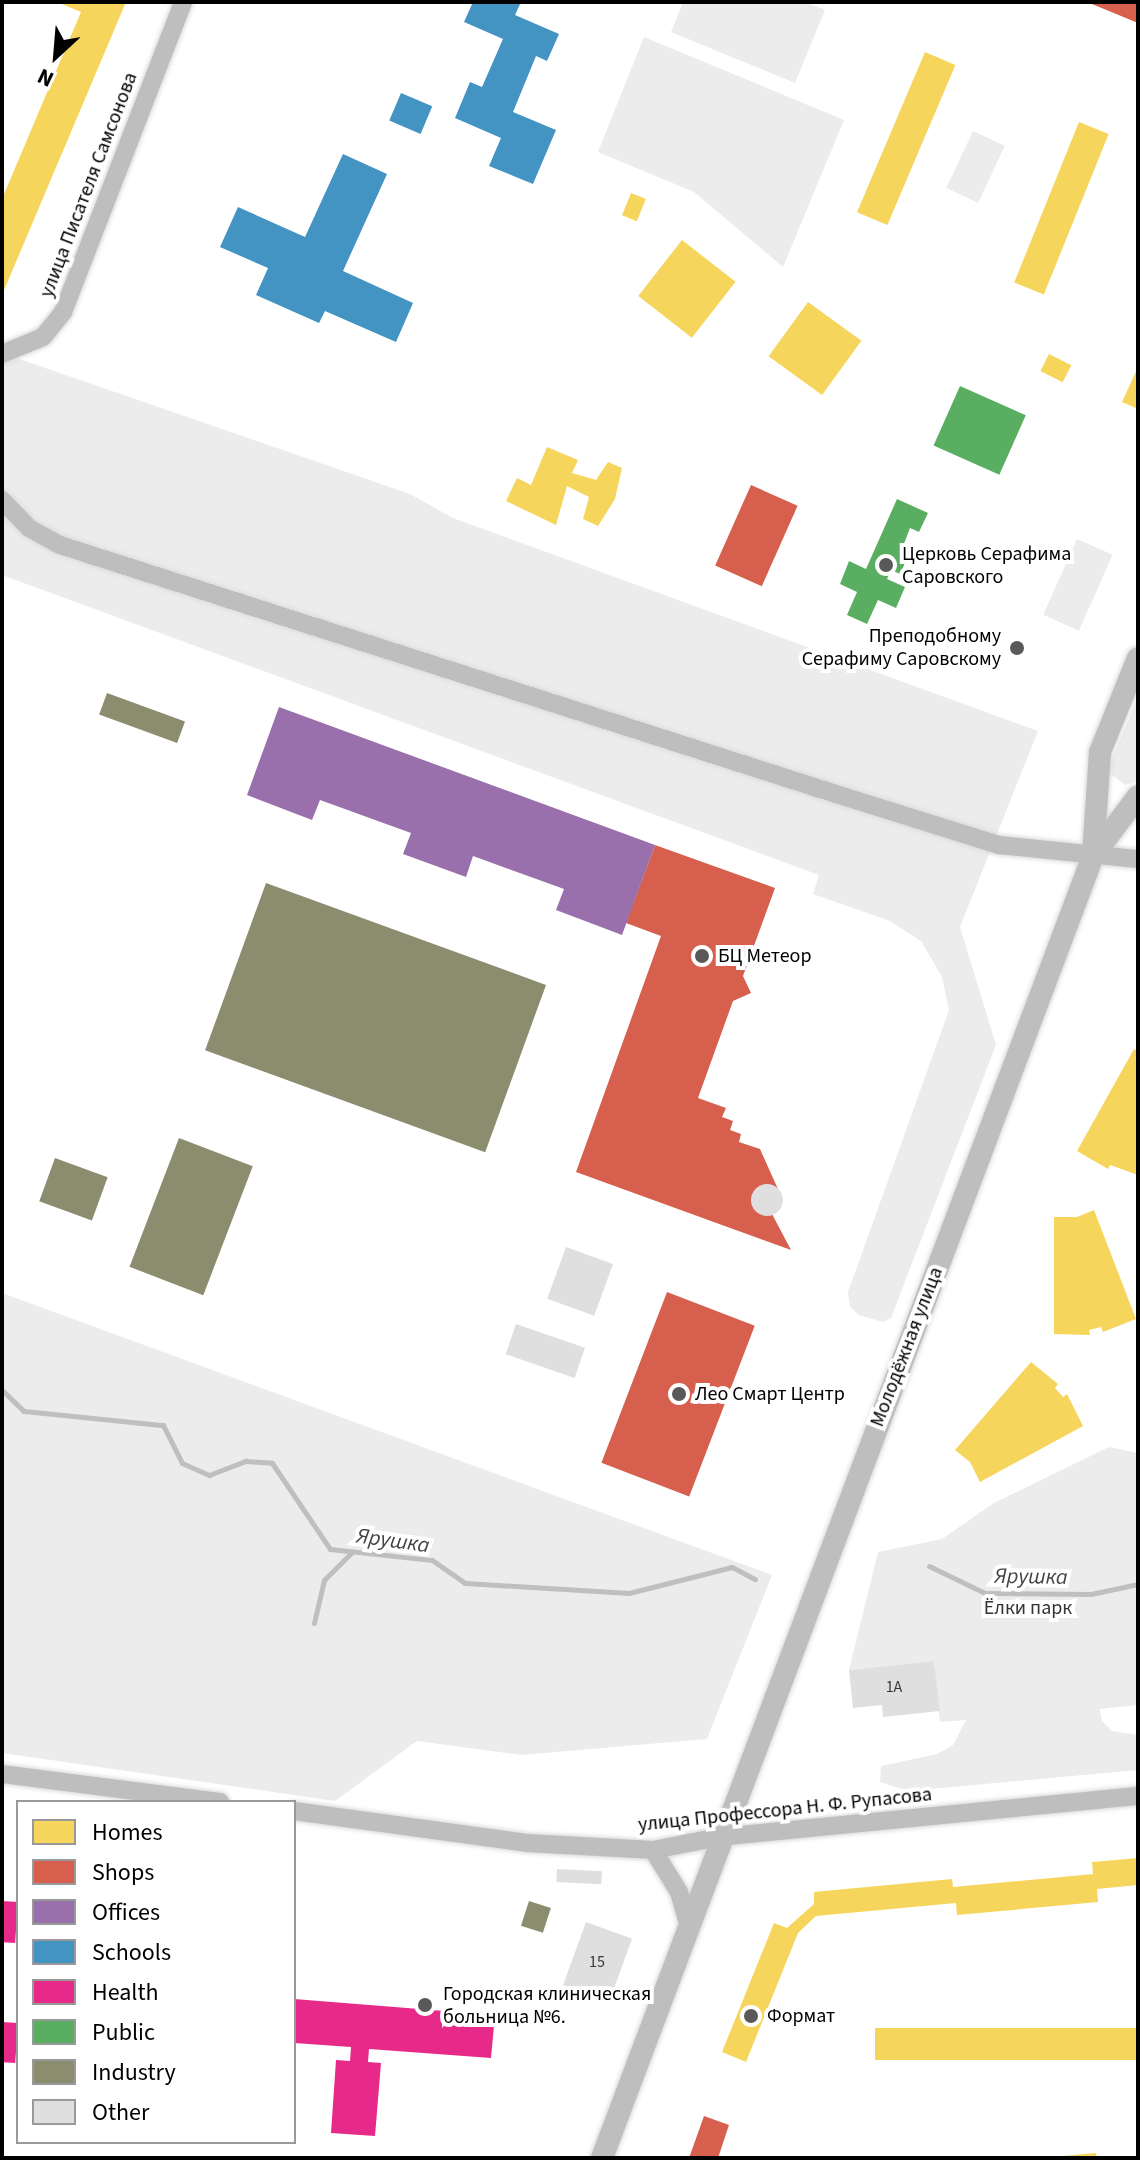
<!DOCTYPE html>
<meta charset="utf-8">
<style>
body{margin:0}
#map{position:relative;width:1140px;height:2160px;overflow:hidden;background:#fff;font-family:"Source Sans 3",sans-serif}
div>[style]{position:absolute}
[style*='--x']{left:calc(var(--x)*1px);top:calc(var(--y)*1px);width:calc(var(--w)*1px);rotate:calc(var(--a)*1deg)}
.green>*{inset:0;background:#ececec;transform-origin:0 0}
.homes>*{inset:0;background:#f6d55c;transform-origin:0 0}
.shops>*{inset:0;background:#d6604d;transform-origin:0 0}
.offices>*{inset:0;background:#9970ab}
.schools>*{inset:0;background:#4393c3;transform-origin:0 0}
.health>*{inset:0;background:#e7298a;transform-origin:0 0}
.public>*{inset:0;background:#5aae61;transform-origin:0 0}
.industry>*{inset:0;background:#8c8c6e;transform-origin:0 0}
.stream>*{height:5px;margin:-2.5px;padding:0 2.5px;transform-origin:2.5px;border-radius:2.5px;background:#bfbfbf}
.building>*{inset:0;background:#dfdfdf;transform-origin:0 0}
.round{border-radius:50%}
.roads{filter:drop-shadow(0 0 2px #dbdbdb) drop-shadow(0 0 2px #dbdbdb)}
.minor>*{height:18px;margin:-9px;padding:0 9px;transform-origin:9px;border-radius:9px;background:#bebebe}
.major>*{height:22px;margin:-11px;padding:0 11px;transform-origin:11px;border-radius:11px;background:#bebebe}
.dots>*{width:22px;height:22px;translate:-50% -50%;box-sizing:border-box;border:4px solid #fff;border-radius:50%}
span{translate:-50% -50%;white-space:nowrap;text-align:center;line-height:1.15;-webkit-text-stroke:8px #fff;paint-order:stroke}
.number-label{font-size:16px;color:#383838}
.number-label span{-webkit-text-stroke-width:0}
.street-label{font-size:20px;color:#000}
.poi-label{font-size:20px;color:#000}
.left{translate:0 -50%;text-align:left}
.right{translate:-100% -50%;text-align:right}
.park-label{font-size:20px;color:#333}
.water-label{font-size:22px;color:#444;font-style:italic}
.frame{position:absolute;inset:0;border:4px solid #000;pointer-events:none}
.legend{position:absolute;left:16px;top:1800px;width:280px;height:344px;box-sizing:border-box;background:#fff;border:2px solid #999;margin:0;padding:10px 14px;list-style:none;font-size:24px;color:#000}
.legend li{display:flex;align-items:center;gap:16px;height:40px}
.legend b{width:40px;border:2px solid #999}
.north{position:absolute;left:16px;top:16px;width:80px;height:80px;-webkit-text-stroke:6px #fff;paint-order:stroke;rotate:206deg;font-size:22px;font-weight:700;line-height:32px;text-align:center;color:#000}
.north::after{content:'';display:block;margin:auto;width:28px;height:36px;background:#000;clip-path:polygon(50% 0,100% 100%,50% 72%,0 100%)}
</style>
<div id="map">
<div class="green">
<div style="clip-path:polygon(683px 2px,805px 2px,825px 10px,795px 83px,671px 32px)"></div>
<div style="clip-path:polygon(644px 37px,844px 120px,783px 267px,694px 192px,598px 152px)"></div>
<div style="left:973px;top:131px;width:35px;height:63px;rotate:25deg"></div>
<div style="clip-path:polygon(2px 353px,410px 494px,453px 518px,1038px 731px,960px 927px,996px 1045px,891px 1318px,883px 1322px,859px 1315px,850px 1307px,848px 1292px,949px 1010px,942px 977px,921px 941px,890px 921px,813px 894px,819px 875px,2px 575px)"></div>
<div style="left:1077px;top:539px;width:39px;height:83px;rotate:24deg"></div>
<div style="clip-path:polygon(1138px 697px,1138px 781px,1125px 785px,1107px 771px)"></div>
<div style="clip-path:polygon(2px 1293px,772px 1575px,707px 1739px,521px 1755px,417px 1741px,335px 1801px,2px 1753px)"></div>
<div style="clip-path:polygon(1109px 1447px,1138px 1453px,1138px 1705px,1100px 1709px,1102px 1721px,1112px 1731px,1138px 1735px,1138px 1770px,908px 1791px,880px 1782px,881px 1766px,937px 1754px,953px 1745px,966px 1720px,940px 1722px,934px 1661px,849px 1670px,878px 1552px,942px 1539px,994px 1503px)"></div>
</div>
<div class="homes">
<div style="clip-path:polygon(57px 2px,126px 2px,2px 295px,2px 199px,81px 12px)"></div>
<div style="left:925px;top:52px;width:33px;height:174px;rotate:23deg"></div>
<div style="left:1079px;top:122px;width:32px;height:173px;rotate:22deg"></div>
<div style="left:631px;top:193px;width:16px;height:24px;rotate:22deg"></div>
<div style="left:682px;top:240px;width:68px;height:71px;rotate:38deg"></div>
<div style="left:808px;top:302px;width:66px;height:67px;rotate:36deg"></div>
<div style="left:1049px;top:354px;width:25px;height:19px;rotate:27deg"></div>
<div style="clip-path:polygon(1138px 367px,1138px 409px,1122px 402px)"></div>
<div style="clip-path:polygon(547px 447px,578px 460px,572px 473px,596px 480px,608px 462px,622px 468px,615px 499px,598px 526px,583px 519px,589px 497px,567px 486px,556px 525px,506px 501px,517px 478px,531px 485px)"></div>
<div style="clip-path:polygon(1134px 1049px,1138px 1051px,1138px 1175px,1110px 1165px,1108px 1169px,1077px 1151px)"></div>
<div style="clip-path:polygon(1094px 1210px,1136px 1319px,1103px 1332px,1101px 1327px,1089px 1330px,1090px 1335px,1054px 1334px,1054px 1217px,1077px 1217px)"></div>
<div style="clip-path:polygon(1031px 1362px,1058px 1384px,1055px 1388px,1063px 1397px,1067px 1394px,1083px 1426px,980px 1482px,970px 1462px,955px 1450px)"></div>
<div style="clip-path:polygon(1138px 1858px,1138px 1885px,1097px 1889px,1098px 1902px,957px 1915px,956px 1903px,816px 1916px,798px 1933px,746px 2062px,722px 2052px,774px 1923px,787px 1928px,814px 1904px,814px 1892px,952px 1879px,953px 1887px,1093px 1874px,1092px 1862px)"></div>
<div style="left:1138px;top:2028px;width:32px;height:263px;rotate:90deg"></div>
<div style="clip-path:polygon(1096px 2153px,1097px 2158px,1062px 2158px,1062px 2156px)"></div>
</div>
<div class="shops">
<div style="clip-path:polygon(1087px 2px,1138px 2px,1138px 23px)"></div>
<div style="left:751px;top:485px;width:51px;height:88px;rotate:24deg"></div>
<div style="clip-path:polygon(655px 845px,775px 888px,743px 976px,751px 993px,733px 1001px,698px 1098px,726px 1108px,722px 1117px,733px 1121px,730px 1130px,741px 1134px,739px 1142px,760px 1149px,782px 1198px,772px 1214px,791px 1250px,576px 1172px,661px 936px,626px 923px)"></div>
<div style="left:667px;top:1292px;width:94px;height:183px;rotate:21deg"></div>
<div style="clip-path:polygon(704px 2116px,729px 2125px,718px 2158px,689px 2158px)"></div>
</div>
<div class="offices">
<div style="clip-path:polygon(279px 707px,655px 845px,622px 935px,556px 910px,564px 889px,473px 856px,466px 877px,403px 854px,411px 833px,320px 800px,312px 820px,247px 795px)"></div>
</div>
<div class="schools">
<div style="clip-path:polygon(473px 2px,521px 2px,515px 15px,559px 34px,547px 61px,536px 56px,513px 112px,556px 130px,533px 184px,489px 166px,501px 138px,455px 118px,470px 82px,482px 87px,503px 39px,464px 22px)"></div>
<div style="left:401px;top:93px;width:34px;height:30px;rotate:23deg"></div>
<div style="clip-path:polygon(343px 154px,387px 174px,343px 271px,413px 303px,396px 342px,325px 311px,319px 323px,256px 295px,268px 268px,220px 247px,238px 207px,305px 237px)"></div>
</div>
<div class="health">
<div style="left:2px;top:1901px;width:16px;height:41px;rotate:4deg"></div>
<div style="clip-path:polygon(294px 1999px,495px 2015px,491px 2058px,369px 2049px,368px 2062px,381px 2063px,375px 2136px,331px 2133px,336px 2060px,350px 2061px,351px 2047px,294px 2043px)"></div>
<div style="left:2px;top:2022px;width:16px;height:40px;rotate:4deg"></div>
</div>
<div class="public">
<div style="left:960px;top:386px;width:72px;height:65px;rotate:24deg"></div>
<div style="clip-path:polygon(897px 499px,928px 513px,919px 532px,910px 528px,902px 549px,910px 552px,900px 574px,891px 570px,887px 579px,905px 587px,896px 608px,878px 600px,867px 624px,847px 615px,857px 592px,840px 584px,849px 561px,866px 569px)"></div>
</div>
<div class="industry">
<div style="left:107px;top:693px;width:83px;height:23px;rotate:20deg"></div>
<div style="left:266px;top:883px;width:298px;height:178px;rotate:20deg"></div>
<div style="left:179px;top:1138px;width:79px;height:138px;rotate:21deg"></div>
<div style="left:55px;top:1158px;width:56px;height:46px;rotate:20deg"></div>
<div style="left:529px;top:1901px;width:23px;height:26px;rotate:18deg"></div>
</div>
<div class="stream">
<div style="--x:2;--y:1390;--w:30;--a:44"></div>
<div style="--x:24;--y:1411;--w:140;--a:5.8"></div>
<div style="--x:163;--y:1425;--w:42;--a:63.4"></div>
<div style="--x:182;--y:1463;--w:30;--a:24"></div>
<div style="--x:209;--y:1475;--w:40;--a:-21"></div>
<div style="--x:246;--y:1461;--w:26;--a:4"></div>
<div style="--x:272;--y:1463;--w:104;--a:56"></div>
<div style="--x:330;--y:1549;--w:103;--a:6.2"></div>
<div style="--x:432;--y:1560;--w:40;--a:34.9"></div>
<div style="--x:465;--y:1583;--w:164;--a:3.5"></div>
<div style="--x:629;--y:1593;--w:106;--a:-14.2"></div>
<div style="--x:732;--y:1567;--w:26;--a:28"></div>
<div style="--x:929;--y:1566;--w:62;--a:25.7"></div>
<div style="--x:985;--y:1593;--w:106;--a:0.5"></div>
<div style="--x:1091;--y:1594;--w:48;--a:-12"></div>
<div style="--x:314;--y:1623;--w:44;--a:-76.9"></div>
<div style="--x:324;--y:1580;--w:40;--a:-45"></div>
</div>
<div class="building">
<div class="round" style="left:751px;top:1184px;width:32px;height:32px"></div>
<div style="left:566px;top:1247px;width:50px;height:55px;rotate:20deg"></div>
<div style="left:516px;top:1324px;width:73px;height:32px;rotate:19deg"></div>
<div style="clip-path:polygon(934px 1661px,940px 1711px,883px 1717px,882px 1705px,853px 1708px,849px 1670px)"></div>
<div style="left:557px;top:1869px;width:45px;height:13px;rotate:3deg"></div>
<div style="left:586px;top:1922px;width:49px;height:67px;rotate:20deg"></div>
</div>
<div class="roads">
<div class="minor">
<div style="--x:2;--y:354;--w:44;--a:-22.5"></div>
<div style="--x:43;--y:337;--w:32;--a:-51"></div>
<div style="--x:63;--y:312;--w:332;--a:-68.8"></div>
<div style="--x:2;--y:500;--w:39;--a:46"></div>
<div style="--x:29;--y:528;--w:35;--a:29"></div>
<div style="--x:60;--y:545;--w:815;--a:17.79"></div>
<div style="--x:836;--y:794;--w:171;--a:17.4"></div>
<div style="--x:999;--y:845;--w:140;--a:5.8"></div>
<div style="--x:2;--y:1774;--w:220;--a:7.3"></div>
<div style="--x:294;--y:1811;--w:235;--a:7.8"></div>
<div style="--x:527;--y:1843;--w:126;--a:3.2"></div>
<div style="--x:653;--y:1850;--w:67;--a:-11.1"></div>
<div style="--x:719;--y:1837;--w:421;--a:-5.6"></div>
<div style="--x:653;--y:1850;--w:49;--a:58.2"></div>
<div style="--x:679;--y:1892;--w:33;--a:74"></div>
</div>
<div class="major">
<div style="--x:1093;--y:855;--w:103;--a:-86.1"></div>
<div style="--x:1100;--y:752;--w:101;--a:-68"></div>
<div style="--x:602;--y:2158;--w:1392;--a:-69.34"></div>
<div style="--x:1093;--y:856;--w:75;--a:-53.1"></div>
</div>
</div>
<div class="dots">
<div style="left:886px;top:565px;background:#595959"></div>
<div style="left:1017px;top:648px;background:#595959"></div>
<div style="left:702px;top:956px;background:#595959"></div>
<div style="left:679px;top:1394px;background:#595959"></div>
<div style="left:425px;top:2005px;background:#595959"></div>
<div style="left:751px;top:2016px;background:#595959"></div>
</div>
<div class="number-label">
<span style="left:894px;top:1687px">1А</span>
<span style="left:597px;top:1962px">15</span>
</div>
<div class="street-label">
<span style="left:89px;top:185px;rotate:-69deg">улица Писателя Самсонова</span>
<span style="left:907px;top:1347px;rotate:-69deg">Молодёжная улица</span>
<span style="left:785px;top:1810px;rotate:-6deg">улица Профессора Н. Ф. Рупасова</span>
</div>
<div class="poi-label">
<span class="left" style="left:902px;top:566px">Церковь Серафима<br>Саровского</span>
<span class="right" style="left:1001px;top:648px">Преподобному<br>Серафиму Саровскому</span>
<span class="left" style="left:718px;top:956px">БЦ Метеор</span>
<span class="left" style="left:695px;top:1394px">Лео Смарт Центр</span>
<span class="left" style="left:443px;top:2006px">Городская клиническая<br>больница №6.</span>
<span class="left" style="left:767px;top:2016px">Формат</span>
</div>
<div class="park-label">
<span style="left:1028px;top:1608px">Ёлки парк</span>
</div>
<div class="water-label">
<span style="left:393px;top:1541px;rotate:8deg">Ярушка</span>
<span style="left:1031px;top:1577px;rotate:1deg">Ярушка</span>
</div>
<div class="frame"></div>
<ul class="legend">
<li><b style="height:22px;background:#f6d55c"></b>Homes</li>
<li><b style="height:22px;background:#d6604d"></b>Shops</li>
<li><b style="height:22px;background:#9970ab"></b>Offices</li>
<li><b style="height:22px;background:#4393c3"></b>Schools</li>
<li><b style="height:22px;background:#e7298a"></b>Health</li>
<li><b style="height:22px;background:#5aae61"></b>Public</li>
<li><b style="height:22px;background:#8c8c6e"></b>Industry</li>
<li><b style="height:22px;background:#dfdfdf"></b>Other</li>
</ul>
<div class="north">N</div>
</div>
